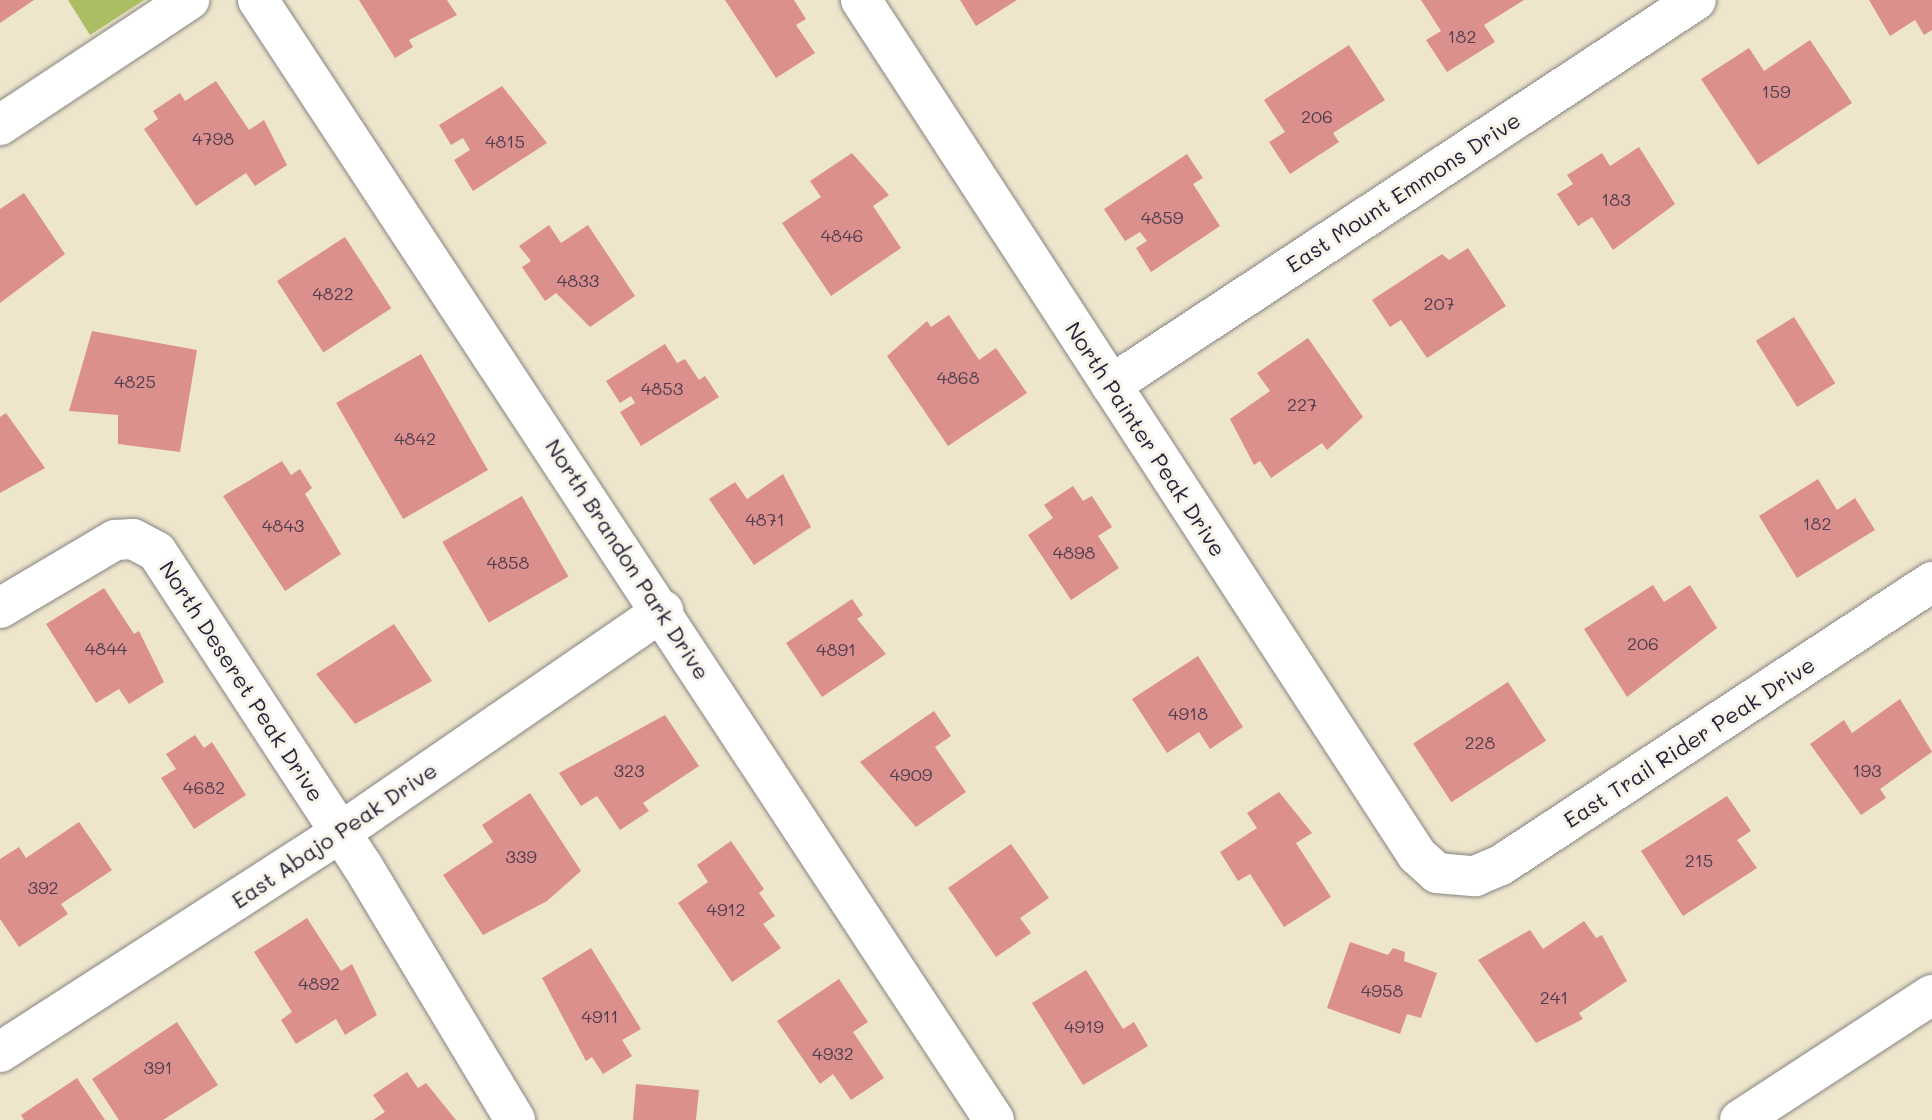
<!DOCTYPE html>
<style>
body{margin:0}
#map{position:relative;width:1932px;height:1120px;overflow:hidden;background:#eee6cc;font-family:Mali,sans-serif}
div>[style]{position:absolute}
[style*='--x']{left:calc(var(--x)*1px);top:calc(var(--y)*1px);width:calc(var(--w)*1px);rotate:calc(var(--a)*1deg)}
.green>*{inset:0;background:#acbe62}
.building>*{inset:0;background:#dc908e;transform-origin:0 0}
.roads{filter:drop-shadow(0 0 2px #888484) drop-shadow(0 0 2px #888484)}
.minor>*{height:40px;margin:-20px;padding:0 20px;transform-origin:20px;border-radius:20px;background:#fff}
span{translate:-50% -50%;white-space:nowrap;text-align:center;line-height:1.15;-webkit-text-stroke:6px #f7f3e8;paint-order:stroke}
.number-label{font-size:18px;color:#503e50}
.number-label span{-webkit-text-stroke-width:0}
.street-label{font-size:22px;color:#22223b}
</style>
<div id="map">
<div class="green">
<div style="clip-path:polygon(68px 0,144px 0,90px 35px)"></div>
</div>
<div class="building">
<div style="clip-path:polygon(0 0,34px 0,0 23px)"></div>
<div style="clip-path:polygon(359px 0,447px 0,457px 15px,409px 40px,413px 47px,395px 58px)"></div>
<div style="clip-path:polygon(725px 0,794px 0,806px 19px,796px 25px,815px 53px,776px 78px)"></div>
<div style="clip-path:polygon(960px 0,1017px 0,976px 26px)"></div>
<div style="clip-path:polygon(1421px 0,1524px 0,1484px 25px,1495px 42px,1447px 72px,1426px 40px,1441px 31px)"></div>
<div style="clip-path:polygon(1869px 0,1932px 0,1932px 30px,1924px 35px,1915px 20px,1890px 36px)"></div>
<div style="clip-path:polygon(1810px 40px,1852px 103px,1758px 165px,1701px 79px,1749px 48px,1764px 71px)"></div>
<div style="clip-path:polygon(1349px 45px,1385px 100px,1333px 133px,1339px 142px,1290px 174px,1269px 142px,1285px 132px,1264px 100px)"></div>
<div style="clip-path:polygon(216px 81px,249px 130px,264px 120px,287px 165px,255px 186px,246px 173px,196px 206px,144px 129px,158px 119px,153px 111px,180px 93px,185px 101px)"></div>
<div style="clip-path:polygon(502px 86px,547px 143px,473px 191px,454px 160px,470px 150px,463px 138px,451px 145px,439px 125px)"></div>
<div style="clip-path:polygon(1639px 147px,1675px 204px,1613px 250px,1592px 217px,1578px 226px,1557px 194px,1573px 184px,1567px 175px,1602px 153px,1610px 166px)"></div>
<div style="clip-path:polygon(852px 153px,889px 195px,873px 206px,901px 248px,831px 296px,782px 223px,821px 197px,810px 181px)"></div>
<div style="clip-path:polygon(1187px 154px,1203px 178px,1193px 184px,1220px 226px,1151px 272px,1136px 248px,1147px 241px,1140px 232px,1125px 241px,1104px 209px)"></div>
<div style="clip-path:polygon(24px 193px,65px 254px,0 303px,0 209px)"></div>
<div style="clip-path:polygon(549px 225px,561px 243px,588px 225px,635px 296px,590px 327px,556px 293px,545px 301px,522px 267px,531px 261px,519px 246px)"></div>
<div style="left:345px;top:237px;width:85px;height:81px;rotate:57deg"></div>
<div style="clip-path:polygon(1468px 248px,1506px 306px,1427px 358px,1401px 320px,1390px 327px,1372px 300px,1442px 254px,1449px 260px)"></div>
<div style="clip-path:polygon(949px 315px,979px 360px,996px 348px,1027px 393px,948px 446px,887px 356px,927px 321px,931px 327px)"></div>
<div style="left:1794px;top:317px;width:78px;height:45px;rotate:58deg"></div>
<div style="clip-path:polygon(92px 331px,197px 350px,180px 452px,118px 444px,118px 415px,69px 411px)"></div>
<div style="clip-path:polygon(1308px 338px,1363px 417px,1327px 450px,1322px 443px,1271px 478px,1260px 461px,1254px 465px,1230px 419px,1270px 391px,1257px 373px)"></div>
<div style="clip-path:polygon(665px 344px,677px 363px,685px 359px,699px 380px,705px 376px,719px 397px,641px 446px,620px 412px,635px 403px,631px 396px,620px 403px,606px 381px)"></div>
<div style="left:421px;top:354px;width:134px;height:98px;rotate:60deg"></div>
<div style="clip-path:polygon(6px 413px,45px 468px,0 493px,0 417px)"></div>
<div style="clip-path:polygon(282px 461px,291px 475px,300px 469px,312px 488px,305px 494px,341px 554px,285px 591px,223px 496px)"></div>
<div style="clip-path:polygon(783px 474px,811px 527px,754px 565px,709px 499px,735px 482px,747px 499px)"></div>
<div style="clip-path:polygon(1818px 479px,1837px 510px,1855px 498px,1875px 530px,1797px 578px,1759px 516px)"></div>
<div style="clip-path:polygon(1073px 486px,1083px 501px,1092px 496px,1112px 527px,1098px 536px,1119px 568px,1071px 600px,1028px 535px,1053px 518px,1044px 505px)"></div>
<div style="left:522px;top:496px;width:93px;height:92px;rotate:60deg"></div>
<div style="clip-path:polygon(1653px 585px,1664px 602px,1690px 585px,1717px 628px,1627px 697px,1584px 629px)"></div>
<div style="clip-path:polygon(104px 588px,134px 634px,139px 631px,164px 682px,129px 704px,119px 689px,96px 703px,46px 624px)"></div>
<div style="clip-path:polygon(852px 599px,863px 615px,857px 619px,886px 654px,822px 697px,786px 643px)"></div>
<div style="clip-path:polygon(394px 624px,432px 681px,355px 724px,316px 674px)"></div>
<div style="clip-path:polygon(1198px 656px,1243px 727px,1210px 749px,1199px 732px,1167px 753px,1132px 699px)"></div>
<div style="left:1508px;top:682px;width:70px;height:113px;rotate:57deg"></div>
<div style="clip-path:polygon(1900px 699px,1932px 752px,1880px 789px,1886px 798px,1861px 815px,1810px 744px,1844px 720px,1852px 733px)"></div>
<div style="clip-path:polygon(934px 711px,951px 736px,935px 747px,966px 792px,916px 827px,860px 762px)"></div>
<div style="clip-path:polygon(665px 715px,699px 766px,643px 803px,649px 811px,620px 830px,597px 796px,581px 806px,559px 773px)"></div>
<div style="clip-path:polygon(195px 735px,204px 748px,212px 742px,246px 795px,194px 829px,161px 778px,176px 769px,166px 754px)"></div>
<div style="clip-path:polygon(1279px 792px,1312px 833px,1296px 843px,1331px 897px,1284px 927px,1250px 874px,1238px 881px,1220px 852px,1257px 828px,1247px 813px)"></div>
<div style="clip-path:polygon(530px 793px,581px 871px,547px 901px,483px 935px,443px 875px,493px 842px,482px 825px)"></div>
<div style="clip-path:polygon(1727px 796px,1751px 831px,1737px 840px,1757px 868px,1683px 916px,1641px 851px)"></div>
<div style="clip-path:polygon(79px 822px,112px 870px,61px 904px,68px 914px,19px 947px,0 919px,0 859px,19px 847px,26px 858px)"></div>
<div style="clip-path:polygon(731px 841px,764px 889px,759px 893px,775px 916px,763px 924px,781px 948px,732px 982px,678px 903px,708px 882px,697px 865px)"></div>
<div style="clip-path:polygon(1011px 844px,1049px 898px,1020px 918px,1031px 933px,996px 957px,948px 888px)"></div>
<div style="clip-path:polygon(307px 918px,341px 971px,352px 964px,377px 1015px,345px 1035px,336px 1019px,296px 1044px,281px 1020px,292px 1012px,254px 952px)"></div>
<div style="clip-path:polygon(1584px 921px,1596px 938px,1602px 935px,1627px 981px,1579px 1013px,1583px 1019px,1536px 1043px,1478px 960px,1530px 930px,1543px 949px)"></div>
<div style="clip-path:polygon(1350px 942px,1388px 955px,1393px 948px,1405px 952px,1404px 961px,1437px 973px,1421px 1018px,1407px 1014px,1400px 1034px,1327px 1008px)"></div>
<div style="clip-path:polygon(591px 948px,641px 1029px,622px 1040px,632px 1056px,603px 1074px,592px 1057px,586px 1061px,542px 978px)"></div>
<div style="clip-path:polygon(1086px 970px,1123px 1029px,1134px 1022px,1148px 1046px,1083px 1085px,1032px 1003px)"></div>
<div style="clip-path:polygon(839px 979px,868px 1022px,853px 1032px,884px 1078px,851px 1100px,833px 1074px,820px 1084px,777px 1021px)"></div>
<div style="clip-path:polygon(177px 1022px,218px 1085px,163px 1120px,119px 1120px,92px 1079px)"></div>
<div style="clip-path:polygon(407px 1072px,418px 1088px,426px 1083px,456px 1120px,373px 1120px,385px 1112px,373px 1095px)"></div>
<div style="clip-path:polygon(77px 1078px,105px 1120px,24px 1120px,21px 1115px)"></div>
<div style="clip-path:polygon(636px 1084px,699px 1090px,696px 1120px,633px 1120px)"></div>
</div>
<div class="roads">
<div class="minor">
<div style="--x:258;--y:0;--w:1340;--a:56.69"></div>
<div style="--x:861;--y:0;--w:1020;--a:56.96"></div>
<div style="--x:1417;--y:855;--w:27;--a:42"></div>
<div style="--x:1437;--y:873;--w:38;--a:5"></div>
<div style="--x:1475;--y:876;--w:28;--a:-23"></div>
<div style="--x:1501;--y:865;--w:516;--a:-33.29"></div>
<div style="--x:0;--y:125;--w:227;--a:-33.5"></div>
<div style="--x:1111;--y:385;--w:700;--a:-33.35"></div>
<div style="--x:0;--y:608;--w:134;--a:-30.6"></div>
<div style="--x:115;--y:540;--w:18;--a:-3"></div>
<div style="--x:133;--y:539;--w:27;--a:28"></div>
<div style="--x:157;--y:552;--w:374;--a:56.8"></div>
<div style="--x:362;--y:865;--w:297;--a:59"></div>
<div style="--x:0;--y:1052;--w:406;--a:-32.8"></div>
<div style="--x:341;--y:832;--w:391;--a:-34.5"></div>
<div style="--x:1740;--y:1120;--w:229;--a:-33.1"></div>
</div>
</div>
<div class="number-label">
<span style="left:1462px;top:36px">182</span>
<span style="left:1776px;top:91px">159</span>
<span style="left:1317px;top:116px">206</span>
<span style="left:213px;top:138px">4798</span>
<span style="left:505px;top:141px">4815</span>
<span style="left:1616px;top:199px">183</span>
<span style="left:1162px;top:217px">4859</span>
<span style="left:842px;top:235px">4846</span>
<span style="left:578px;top:280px">4833</span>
<span style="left:333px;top:293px">4822</span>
<span style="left:1439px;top:303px">207</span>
<span style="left:958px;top:377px">4868</span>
<span style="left:135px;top:381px">4825</span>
<span style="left:662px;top:388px">4853</span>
<span style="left:1302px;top:404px">227</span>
<span style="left:415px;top:438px">4842</span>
<span style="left:765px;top:519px">4871</span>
<span style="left:1817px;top:523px">182</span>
<span style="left:283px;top:525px">4843</span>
<span style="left:1074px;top:552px">4898</span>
<span style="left:508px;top:562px">4858</span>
<span style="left:1643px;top:643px">206</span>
<span style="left:106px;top:648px">4844</span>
<span style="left:836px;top:649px">4891</span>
<span style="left:1188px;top:713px">4918</span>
<span style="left:1480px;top:742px">228</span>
<span style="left:629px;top:770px">323</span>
<span style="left:1867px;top:770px">193</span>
<span style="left:911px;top:774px">4909</span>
<span style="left:204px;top:787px">4682</span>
<span style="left:521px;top:856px">339</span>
<span style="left:1699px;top:860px">215</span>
<span style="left:43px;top:887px">392</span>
<span style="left:726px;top:909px">4912</span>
<span style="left:319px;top:983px">4892</span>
<span style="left:1382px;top:990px">4958</span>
<span style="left:1554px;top:997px">241</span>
<span style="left:600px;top:1016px">4911</span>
<span style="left:1084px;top:1026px">4919</span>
<span style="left:833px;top:1053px">4932</span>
<span style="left:158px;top:1067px">391</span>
</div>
<div class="street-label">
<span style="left:1403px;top:192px;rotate:-33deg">East Mount Emmons Drive</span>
<span style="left:1146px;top:439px;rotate:57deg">North Painter Peak Drive</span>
<span style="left:628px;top:559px;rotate:57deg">North Brandon Park Drive</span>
<span style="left:242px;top:681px;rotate:57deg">North Deseret Peak Drive</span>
<span style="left:1689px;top:742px;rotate:-33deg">East Trail Rider Peak Drive</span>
<span style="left:334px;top:835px;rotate:-34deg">East Abajo Peak Drive</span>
</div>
</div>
